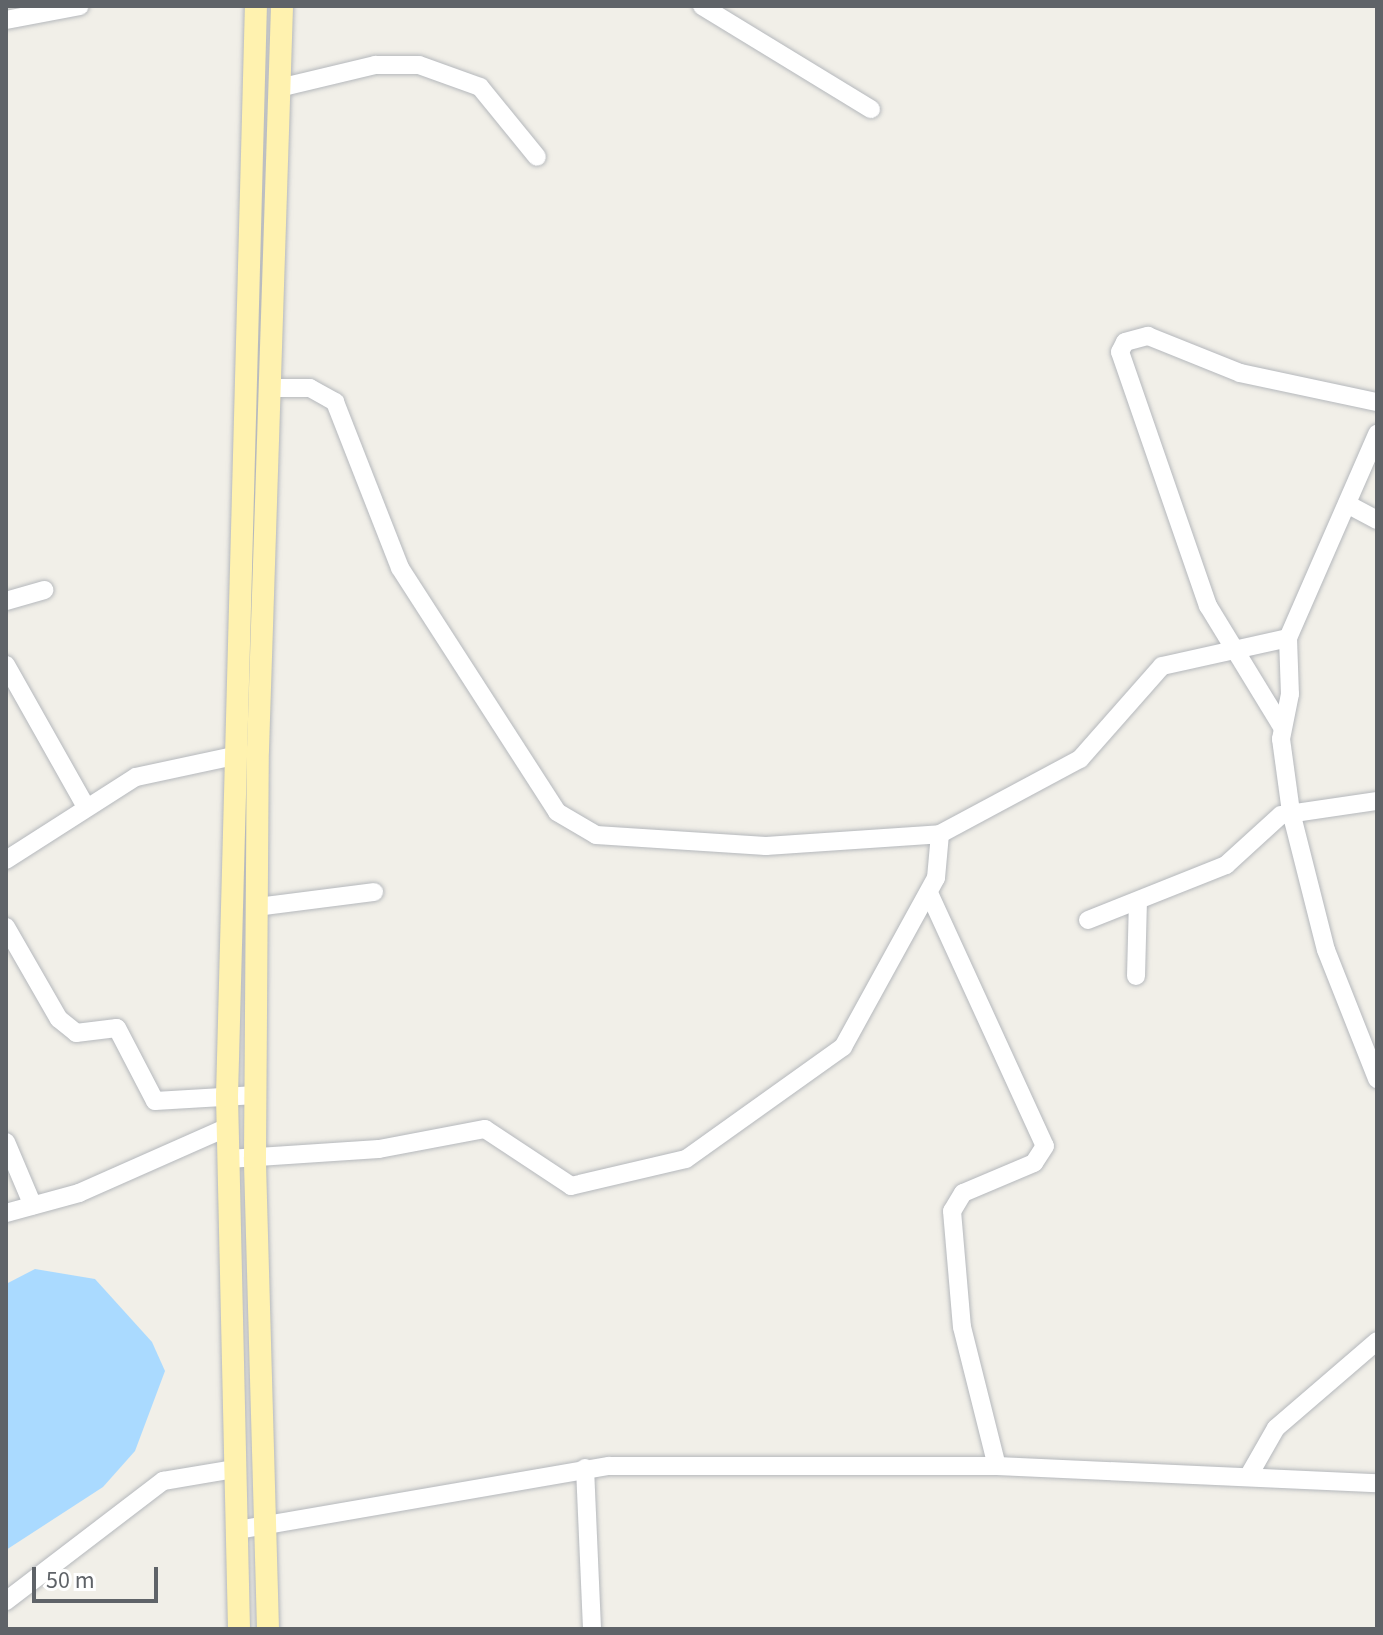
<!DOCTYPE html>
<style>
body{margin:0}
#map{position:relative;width:1383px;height:1635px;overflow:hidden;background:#f1efe8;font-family:"Source Sans 3",sans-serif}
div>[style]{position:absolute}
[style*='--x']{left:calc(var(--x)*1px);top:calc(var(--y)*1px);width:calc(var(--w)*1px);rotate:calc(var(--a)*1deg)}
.water>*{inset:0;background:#aadaff}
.roads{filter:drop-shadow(0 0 2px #b5b8bc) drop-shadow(0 0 2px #b5b8bc)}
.minor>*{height:18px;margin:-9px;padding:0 9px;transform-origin:9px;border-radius:9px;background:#fff}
.major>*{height:22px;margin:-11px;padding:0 11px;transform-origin:11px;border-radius:11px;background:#fff2af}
span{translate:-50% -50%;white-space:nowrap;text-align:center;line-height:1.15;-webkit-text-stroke:6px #fff;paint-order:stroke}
.frame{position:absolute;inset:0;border:8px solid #5f6368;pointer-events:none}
.scale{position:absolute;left:32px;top:1567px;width:126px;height:36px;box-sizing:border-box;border:4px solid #5f6368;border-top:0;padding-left:10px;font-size:24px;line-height:28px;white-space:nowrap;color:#5f6368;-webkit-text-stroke:6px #fff;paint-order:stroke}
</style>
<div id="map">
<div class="water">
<div style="clip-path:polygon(35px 1269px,95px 1279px,152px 1342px,165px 1371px,135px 1451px,103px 1487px,6px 1550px,6px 1284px)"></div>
</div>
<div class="roads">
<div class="minor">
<div style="--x:702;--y:6;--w:198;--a:31.4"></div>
<div style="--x:6;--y:20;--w:75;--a:-10.7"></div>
<div style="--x:279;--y:88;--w:99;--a:-13.5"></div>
<div style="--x:375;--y:65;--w:44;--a:0"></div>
<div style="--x:419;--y:65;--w:65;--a:19.8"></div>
<div style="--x:480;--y:87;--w:90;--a:50.8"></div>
<div style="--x:269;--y:388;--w:41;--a:0"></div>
<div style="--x:310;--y:388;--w:29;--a:29"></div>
<div style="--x:335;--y:402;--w:178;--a:68.6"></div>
<div style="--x:400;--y:568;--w:290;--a:57.2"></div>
<div style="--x:557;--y:812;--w:45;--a:30.5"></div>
<div style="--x:596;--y:835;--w:170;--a:3.7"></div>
<div style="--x:766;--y:846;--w:174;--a:-3.9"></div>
<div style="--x:940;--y:834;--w:159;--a:-28.2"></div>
<div style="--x:1080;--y:759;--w:124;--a:-48.6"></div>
<div style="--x:1162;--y:666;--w:129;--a:-12.5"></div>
<div style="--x:1288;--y:638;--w:223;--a:-66.4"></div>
<div style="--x:1347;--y:504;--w:34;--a:28"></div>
<div style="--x:6;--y:601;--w:40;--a:-16"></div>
<div style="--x:1288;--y:638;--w:56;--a:88"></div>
<div style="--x:1290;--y:694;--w:46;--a:101.3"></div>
<div style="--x:1281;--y:739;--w:74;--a:82.2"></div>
<div style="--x:1291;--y:812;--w:142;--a:75.8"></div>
<div style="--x:1326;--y:950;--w:139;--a:68.4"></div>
<div style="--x:6;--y:665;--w:161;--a:60.6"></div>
<div style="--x:1282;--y:727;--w:142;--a:-121.4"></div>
<div style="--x:1208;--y:606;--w:269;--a:-109.1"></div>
<div style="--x:1120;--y:352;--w:11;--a:-63"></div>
<div style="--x:1125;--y:342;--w:24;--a:-15"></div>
<div style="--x:1148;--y:336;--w:99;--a:21.9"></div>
<div style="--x:1240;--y:373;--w:140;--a:12"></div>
<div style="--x:6;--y:860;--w:154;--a:-32.6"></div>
<div style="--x:136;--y:777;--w:100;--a:-12.1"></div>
<div style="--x:929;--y:893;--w:278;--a:65.4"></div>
<div style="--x:1045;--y:1146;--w:20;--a:123"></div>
<div style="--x:1034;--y:1163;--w:77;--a:157.1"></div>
<div style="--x:963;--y:1193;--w:21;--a:121"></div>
<div style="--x:952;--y:1211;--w:116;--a:85.1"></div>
<div style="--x:962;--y:1327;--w:143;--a:75.9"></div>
<div style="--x:257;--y:907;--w:118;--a:-7.3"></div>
<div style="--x:1088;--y:920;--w:149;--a:-21.7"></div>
<div style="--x:1226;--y:865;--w:74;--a:-42.3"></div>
<div style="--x:1281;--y:815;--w:97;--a:-8.3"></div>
<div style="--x:6;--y:927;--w:106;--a:60.1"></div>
<div style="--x:59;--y:1019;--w:22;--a:39"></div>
<div style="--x:76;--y:1033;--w:41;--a:-7"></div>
<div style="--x:117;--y:1028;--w:82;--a:62.5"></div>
<div style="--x:155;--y:1101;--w:101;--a:-3.4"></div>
<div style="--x:1136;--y:976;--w:74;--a:-88.5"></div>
<div style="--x:6;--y:1142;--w:69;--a:67.1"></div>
<div style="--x:228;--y:1159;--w:151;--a:-3.8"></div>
<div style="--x:379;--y:1149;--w:108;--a:-10.7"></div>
<div style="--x:485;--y:1129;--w:103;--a:33.5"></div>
<div style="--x:571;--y:1186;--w:118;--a:-13.2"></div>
<div style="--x:686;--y:1159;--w:193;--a:-35.5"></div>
<div style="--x:843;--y:1047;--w:193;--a:-61.2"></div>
<div style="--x:936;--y:878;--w:44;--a:-84.8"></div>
<div style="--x:6;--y:1213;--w:76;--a:-15.3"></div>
<div style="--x:79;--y:1193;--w:163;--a:-23.9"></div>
<div style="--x:585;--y:1468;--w:161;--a:87.5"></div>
<div style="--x:1248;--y:1477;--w:56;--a:-60.3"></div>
<div style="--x:1276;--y:1428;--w:133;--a:-40.7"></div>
<div style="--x:237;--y:1530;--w:377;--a:-9.8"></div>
<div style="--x:609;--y:1466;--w:388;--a:0"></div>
<div style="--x:997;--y:1466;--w:380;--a:2.6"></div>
<div style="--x:6;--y:1601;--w:198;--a:-37.4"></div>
<div style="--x:163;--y:1481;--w:73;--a:-9.5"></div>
</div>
<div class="major">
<div style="--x:239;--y:1629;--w:533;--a:-91.29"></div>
<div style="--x:227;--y:1096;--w:1090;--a:-88.48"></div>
<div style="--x:268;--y:1629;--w:472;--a:-91.6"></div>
<div style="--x:255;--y:1157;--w:407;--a:-89.6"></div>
<div style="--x:258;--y:750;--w:744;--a:-88.15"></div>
</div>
</div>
<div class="frame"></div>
<div class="scale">50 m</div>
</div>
